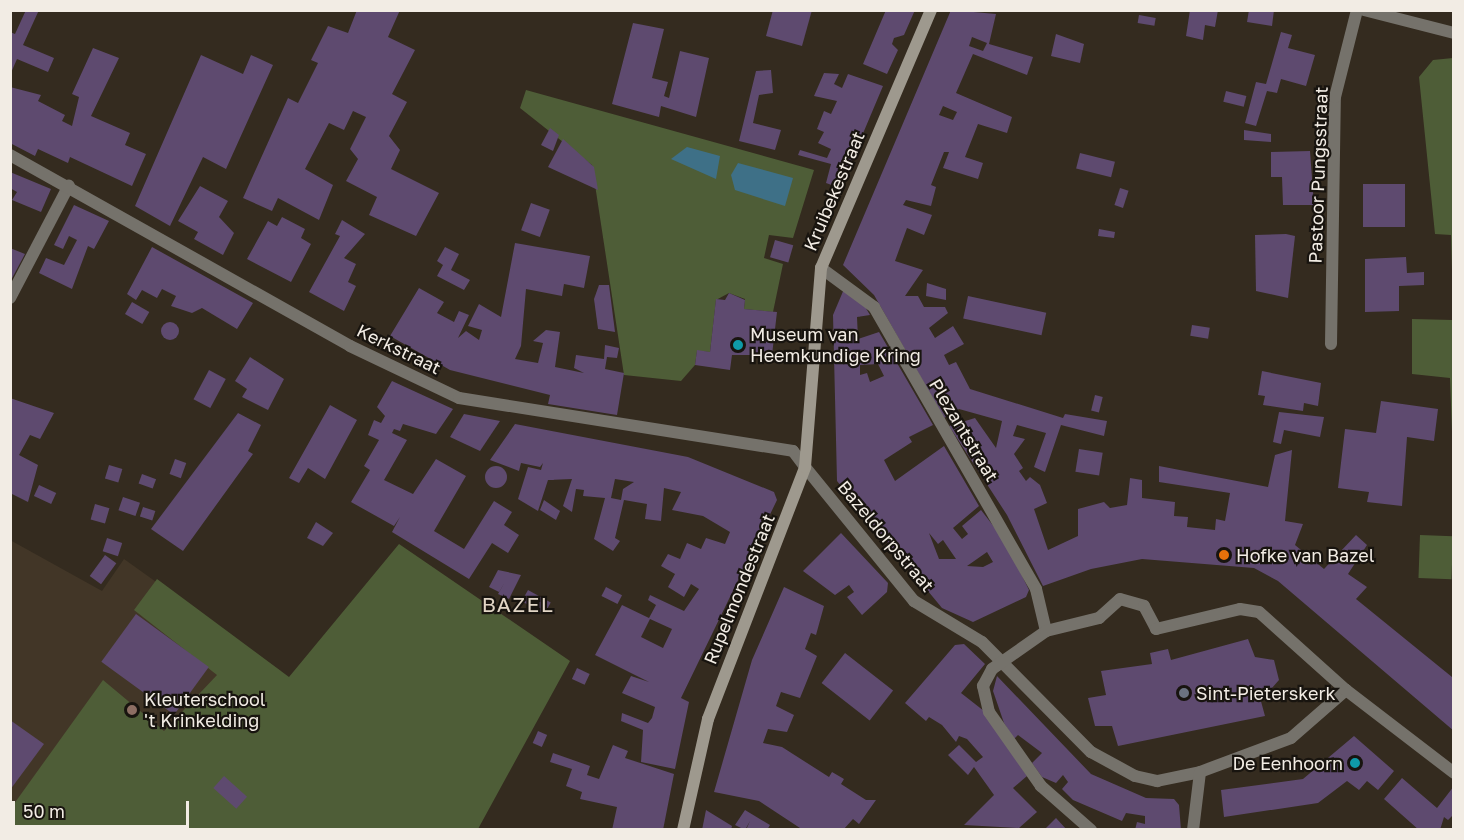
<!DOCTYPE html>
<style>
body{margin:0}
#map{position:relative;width:1464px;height:840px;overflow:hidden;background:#342b1f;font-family:"Golos Text",sans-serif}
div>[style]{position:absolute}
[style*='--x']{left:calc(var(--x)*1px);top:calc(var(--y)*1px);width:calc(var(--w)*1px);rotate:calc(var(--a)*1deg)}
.education>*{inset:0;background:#423627}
.green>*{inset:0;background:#4e5d37;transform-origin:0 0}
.water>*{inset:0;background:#3e7087}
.building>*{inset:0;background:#5e4a6f;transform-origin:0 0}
.round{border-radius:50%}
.minor>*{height:12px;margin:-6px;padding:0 6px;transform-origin:6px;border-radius:6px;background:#75726b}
.tertiary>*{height:12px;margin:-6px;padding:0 6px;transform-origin:6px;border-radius:6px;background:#75726b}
.secondary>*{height:12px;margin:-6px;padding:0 6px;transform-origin:6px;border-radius:6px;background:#9e998e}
.dots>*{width:16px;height:16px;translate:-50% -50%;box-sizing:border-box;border:3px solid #18140f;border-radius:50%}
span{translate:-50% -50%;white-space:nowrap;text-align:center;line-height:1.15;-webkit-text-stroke:4.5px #18140f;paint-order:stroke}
.street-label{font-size:18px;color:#f2ece4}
.poi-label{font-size:18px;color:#f2ece4}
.left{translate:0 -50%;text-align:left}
.right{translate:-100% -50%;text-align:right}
.quarter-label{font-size:21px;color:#e1d5c5;letter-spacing:1.5px}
.frame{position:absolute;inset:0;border:12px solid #f2ece4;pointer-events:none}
.scale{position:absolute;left:12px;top:801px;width:177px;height:27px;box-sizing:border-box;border:3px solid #f2ece4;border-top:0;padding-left:8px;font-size:18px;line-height:21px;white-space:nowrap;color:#f2ece4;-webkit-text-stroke:4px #18140f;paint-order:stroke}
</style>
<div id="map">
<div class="education">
<div style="clip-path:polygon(10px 540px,102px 591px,124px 559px,281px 671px,11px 829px)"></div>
</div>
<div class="green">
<div style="clip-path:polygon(1453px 58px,1454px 58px,1453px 307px,1451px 235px,1435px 234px,1419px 77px,1433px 60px)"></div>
<div style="clip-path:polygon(526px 90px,814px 170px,793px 238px,769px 235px,764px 258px,783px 264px,773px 312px,744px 309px,745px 299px,729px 293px,716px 300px,710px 352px,697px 351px,695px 365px,681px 381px,624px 375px,592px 165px,520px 108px)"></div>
<div style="clip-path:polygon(1412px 319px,1453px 320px,1453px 459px,1450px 378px,1412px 374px)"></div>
<div style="left:1420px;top:535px;width:33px;height:43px;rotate:2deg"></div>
<div style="clip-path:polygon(399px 544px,570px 661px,478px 829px,11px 830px,11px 808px,103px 680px,164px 731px,217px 675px,134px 610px,157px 579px,289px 677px)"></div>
</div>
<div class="water">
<div style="clip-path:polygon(687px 147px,720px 156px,716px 179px,671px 159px)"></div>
<div style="clip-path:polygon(738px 163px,793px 178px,785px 206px,735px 190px,731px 175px)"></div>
</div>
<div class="building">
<div style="clip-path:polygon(26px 10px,39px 10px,23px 45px,54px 58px,48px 72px,17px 59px,10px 75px,10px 32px,15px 34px)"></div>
<div style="clip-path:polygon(357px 10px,400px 10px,388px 37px,415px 50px,392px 94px,407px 102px,389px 136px,400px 150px,391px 169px,439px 193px,416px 236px,369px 215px,377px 197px,346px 181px,358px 159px,350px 149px,366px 117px,353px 111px,344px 130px,329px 123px,305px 169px,333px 185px,319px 220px,278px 198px,272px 211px,243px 198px,288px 98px,298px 103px,318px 63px,311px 60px,328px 26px,348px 33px)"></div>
<div style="clip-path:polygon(773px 10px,812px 10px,802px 46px,766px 36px)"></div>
<div style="clip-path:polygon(886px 10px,915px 10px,904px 35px,894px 38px,892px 44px,898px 50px,887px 74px,863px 64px)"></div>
<div style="clip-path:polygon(evenodd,951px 10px,996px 14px,989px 44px,1033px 57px,1027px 75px,973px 54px,956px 93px,1012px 117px,1007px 133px,978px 124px,965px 157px,983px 163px,978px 179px,943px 168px,949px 152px,944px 152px,931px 185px,936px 187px,931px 206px,906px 200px,903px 205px,932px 215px,924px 235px,907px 228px,895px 261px,923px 270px,905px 296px,918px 296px,924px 307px,945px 307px,948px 313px,929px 328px,935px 338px,953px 326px,964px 344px,944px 355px,949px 365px,956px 362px,970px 389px,1063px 418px,1065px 414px,1107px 421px,1104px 436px,1061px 425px,1045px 472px,1034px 467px,1046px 433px,1017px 425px,1013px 436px,1025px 439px,1014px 454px,1023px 468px,1019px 471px,1026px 481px,1030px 477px,1040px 485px,1047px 503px,1034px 509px,1048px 550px,1078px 536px,1078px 509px,1104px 502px,1110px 508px,1127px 505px,1130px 478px,1142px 480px,1142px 498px,1175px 502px,1174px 516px,1188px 517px,1187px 527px,1215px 530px,1216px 519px,1225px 521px,1230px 493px,1159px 482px,1159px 466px,1268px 487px,1275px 455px,1292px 450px,1285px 521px,1303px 524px,1295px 545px,1324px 569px,1356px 535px,1367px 545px,1348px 574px,1367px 587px,1356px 599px,1452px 677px,1454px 731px,1278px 581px,1254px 568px,1142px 559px,1091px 569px,1043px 586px,1007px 515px,949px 426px,975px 418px,996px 448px,1002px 421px,959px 409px,944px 418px,874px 295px,843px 265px,951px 10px,972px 37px,987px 43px,983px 51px,969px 46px,972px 37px,951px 10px,943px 106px,957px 112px,953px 120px,939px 115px,943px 106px)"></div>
<div style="clip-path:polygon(1190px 10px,1218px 10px,1215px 27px,1205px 25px,1203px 40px,1186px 36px)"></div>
<div style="clip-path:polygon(1249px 10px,1274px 10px,1272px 26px,1247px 22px)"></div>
<div style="left:1139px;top:15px;width:17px;height:8px;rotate:10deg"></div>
<div style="clip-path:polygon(633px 23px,664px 29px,652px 78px,668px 82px,664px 96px,669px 98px,680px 51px,709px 58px,696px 117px,661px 106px,659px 117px,612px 104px)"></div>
<div style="clip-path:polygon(1281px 32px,1292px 35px,1288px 48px,1315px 55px,1306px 86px,1281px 79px,1277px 93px,1267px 91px,1256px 126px,1245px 123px,1256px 82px,1266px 84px)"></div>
<div style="clip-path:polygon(1056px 34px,1084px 44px,1080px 63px,1051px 56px)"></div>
<div style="clip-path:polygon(93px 48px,119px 58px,91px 116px,130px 133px,125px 145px,146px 154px,132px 186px,70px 157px,68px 163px,38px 149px,35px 156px,10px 143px,10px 87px,41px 95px,38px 101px,65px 115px,62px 121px,72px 126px,79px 97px,72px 94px)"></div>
<div style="clip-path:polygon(201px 55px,243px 74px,251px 55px,273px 65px,226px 169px,203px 157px,170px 226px,135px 206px)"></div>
<div style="clip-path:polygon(771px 70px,773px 93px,759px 95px,753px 123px,781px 130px,775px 150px,739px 141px,756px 71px)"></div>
<div style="clip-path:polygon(824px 73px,839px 74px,834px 84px,842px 88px,848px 74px,883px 86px,840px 188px,826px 183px,831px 164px,798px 155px,800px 150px,827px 158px,831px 149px,818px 143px,824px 132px,817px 129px,824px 111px,831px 114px,837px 101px,814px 96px)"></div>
<div style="left:1226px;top:91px;width:21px;height:11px;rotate:14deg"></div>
<div style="clip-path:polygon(550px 128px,559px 135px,553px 151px,541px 145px)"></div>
<div style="clip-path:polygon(1244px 130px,1271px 134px,1271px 142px,1244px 140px)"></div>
<div style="clip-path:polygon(563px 139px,594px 167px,598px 190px,548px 167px)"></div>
<div style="clip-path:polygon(1310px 151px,1314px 205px,1283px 205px,1282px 177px,1271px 177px,1271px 152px)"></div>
<div style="left:1080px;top:153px;width:36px;height:16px;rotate:14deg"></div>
<div style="clip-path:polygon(10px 172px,51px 189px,41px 212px,12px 200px,17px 192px,10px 188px)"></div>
<div style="left:1363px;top:184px;width:42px;height:43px"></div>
<div style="clip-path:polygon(200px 186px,228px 201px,219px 217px,234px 233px,223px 255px,194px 239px,198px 232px,178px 221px)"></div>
<div style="left:1120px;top:188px;width:9px;height:18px;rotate:18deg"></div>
<div style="left:531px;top:203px;width:20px;height:29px;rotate:20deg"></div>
<div style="clip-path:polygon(74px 205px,109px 221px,94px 249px,88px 246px,72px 289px,39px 273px,46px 258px,64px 265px,77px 240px,69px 236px,63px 249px,54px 245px)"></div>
<div style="clip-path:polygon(282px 217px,305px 229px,301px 238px,311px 244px,291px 282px,247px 259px,268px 221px,277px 226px)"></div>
<div style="clip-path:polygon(342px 220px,365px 234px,344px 258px,356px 264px,348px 282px,356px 286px,344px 311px,309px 292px,340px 236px,335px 234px)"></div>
<div style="clip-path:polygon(1099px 229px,1115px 232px,1114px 238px,1098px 236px)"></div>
<div style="clip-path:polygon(1286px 234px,1295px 236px,1288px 298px,1256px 291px,1255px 235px)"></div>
<div style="left:775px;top:240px;width:19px;height:18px;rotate:16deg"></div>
<div style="clip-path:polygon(515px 243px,590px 256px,584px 288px,564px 284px,562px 296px,526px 289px,521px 346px,515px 359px,538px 363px,543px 343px,533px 341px,546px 330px,560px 332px,555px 367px,584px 373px,574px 368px,576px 355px,604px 359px,605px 345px,619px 348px,617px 358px,607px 357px,605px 369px,624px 373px,617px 415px,548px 404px,550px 395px,450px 370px,390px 336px,419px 288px,444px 302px,437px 313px,454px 322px,459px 311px,469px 315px,458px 338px,466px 331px,479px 340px,482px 330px,468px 326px,479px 304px,501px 317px)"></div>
<div style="clip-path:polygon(152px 247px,253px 303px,237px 329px,202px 308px,192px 313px,171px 306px,176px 296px,162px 289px,157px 298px,142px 290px,136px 300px,127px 294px)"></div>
<div style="clip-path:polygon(445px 247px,459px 254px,451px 270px,470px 280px,464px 290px,437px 276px,443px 265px,437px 261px)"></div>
<div style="clip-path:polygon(10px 248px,25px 254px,10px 282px)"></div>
<div style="clip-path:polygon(1406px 257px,1407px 273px,1424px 272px,1424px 285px,1399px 286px,1399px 311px,1365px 312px,1365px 259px)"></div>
<div style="clip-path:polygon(927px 283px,946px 289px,946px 300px,926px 296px)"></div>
<div style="clip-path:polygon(599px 285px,609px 285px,615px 332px,598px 329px,594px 299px)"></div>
<div style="clip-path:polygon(evenodd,844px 289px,861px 300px,870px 315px,857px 317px,858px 339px,879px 332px,933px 425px,909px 437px,912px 442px,884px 460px,895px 481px,944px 446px,979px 506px,953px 528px,962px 539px,968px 534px,962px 526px,981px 510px,1005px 541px,1029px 590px,1026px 597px,973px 622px,942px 608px,837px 481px,833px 315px,844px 289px,878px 364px,884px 376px,870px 382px,867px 373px,860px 375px,860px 365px,878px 364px,844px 289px,929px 533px,938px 544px,943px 540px,956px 559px,939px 559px,929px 533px,844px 289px,987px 552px,993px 562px,983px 567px,967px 566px,987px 552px)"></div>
<div style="clip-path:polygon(729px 293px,745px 300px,744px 309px,777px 312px,772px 355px,732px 355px,730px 370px,695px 365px,697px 350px,710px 352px,716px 299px,725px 300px)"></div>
<div style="left:968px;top:296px;width:80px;height:23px;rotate:12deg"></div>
<div style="left:132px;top:302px;width:20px;height:14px;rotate:30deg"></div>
<div class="round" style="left:161px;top:322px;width:18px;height:18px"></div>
<div style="left:1192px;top:325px;width:18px;height:11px;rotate:9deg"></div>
<div style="clip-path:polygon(250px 357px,284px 379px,268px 410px,242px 397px,247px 389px,235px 381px)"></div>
<div style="left:209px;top:370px;width:19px;height:33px;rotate:28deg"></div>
<div style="clip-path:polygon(1262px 371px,1321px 383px,1318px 406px,1304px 403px,1303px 411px,1263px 405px,1265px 396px,1258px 395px)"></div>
<div style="clip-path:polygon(392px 381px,453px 409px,436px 434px,403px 424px,400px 431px,394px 429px,392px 433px,407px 440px,384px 480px,413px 494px,436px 459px,466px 476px,434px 531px,464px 549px,494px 501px,512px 512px,504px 525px,519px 535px,508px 553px,492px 543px,469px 579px,392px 532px,400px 517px,394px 526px,351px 502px,370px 470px,364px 466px,379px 440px,368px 435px,374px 420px,381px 423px,385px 416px,377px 407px)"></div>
<div style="left:1095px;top:395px;width:8px;height:16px;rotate:14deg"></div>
<div style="clip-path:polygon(10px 398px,54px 413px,40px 439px,30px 435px,19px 455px,38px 465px,28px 502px,10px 493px)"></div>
<div style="clip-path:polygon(1381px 401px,1438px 409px,1434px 441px,1407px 437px,1402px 506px,1367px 502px,1369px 492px,1338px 488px,1345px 429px,1376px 433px)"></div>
<div style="clip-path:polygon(330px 405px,357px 420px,325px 479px,308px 468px,299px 483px,289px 478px)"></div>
<div style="clip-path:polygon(1279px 412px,1324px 417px,1320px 437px,1284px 430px,1281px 444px,1273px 442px)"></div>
<div style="clip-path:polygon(238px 413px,261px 425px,248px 451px,253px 454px,183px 551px,151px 529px)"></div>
<div style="clip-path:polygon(464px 414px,500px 421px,480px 451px,450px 437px)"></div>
<div style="clip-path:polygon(evenodd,515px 424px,688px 457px,774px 492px,777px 500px,681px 698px,689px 702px,675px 769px,641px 762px,643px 730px,621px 721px,622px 713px,648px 723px,652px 718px,655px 707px,622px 693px,631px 676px,649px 682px,595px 655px,622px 605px,649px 618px,656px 605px,648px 600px,650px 595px,684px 611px,699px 589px,691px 584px,684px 597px,668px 587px,675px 574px,661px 566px,668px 554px,680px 559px,687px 543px,701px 549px,706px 538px,725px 544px,730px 532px,703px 516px,672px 510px,681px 492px,664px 488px,661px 521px,645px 519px,647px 504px,624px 500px,615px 538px,620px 541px,613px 551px,594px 539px,605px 498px,583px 496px,584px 490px,576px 489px,572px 512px,563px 506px,572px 479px,548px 480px,538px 511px,518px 499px,528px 467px,541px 470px,543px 463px,540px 467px,521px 463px,519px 471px,490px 460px,515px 424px,615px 479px,634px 482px,623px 489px,621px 500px,611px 498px,615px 479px,515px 424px,650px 619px,672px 629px,663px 648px,641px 637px,650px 619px)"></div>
<div style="left:1079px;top:449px;width:24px;height:23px;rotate:9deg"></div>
<div style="left:175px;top:459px;width:12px;height:16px;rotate:20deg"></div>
<div style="left:109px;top:465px;width:14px;height:14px;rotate:17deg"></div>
<div class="round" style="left:485px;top:466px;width:22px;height:22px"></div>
<div style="left:142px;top:474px;width:15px;height:10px;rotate:20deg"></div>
<div style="left:39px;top:485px;width:19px;height:12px;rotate:25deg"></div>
<div style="left:123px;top:497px;width:18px;height:14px;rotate:19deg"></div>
<div style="clip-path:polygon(544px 500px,560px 511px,556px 520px,540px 510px)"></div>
<div style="left:95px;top:504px;width:15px;height:16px;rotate:16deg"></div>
<div style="left:143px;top:507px;width:13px;height:10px;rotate:18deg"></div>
<div style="clip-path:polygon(316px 522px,333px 533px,323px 546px,307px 538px)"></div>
<div style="clip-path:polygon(841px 533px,888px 583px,887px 592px,862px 615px,847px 597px,854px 592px,849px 585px,835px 595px,803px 571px)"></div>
<div style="left:107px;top:538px;width:16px;height:14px;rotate:18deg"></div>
<div style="left:105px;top:555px;width:14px;height:26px;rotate:36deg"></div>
<div style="clip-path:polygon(498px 570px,521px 575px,509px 599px,498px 594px,505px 582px,499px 592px,489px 587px)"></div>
<div style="left:606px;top:587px;width:18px;height:10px;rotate:27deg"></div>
<div style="clip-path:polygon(784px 587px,824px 606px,816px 635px,811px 633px,805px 649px,817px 656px,800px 698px,781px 692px,776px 706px,794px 715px,787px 732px,768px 729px,763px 743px,782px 747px,829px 777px,832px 772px,844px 779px,841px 784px,866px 800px,876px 800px,859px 824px,853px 819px,843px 830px,803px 830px,759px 801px,714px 792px,752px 660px)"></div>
<div style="left:528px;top:590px;width:26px;height:13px;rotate:29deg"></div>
<div style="left:136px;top:614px;width:90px;height:59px;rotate:36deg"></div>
<div style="clip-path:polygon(1248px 639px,1255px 657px,1274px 660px,1279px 680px,1265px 696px,1259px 694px,1265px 716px,1118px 746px,1112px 726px,1095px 726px,1088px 698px,1106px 695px,1101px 671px,1152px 664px,1150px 653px,1168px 649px,1171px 660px)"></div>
<div style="clip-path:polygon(964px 644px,985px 664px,961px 693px,984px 711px,1027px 776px,1013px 788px,1037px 812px,1019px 828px,964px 825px,994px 795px,974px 767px,968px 775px,948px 755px,959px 745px,976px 762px,983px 757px,967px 739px,959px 736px,956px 742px,942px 725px,929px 717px,926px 721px,905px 703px,955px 645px)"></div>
<div style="left:845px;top:653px;width:61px;height:38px;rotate:38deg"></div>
<div style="left:577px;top:668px;width:14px;height:12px;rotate:25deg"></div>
<div style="clip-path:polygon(997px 676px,1091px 774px,1146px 798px,1174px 799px,1179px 805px,1181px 830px,1135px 830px,1137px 822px,1145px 824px,1145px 816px,1126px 813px,1122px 821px,1073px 800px,1062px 789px,1068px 782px,1063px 775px,1056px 783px,1042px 777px,1032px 763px,1042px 753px,1018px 735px,1014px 739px,1004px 723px,993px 691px)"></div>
<div style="clip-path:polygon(10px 720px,44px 744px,10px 790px)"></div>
<div style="left:538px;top:731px;width:10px;height:13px;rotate:24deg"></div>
<div style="clip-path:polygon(1354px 736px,1394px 771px,1378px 790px,1367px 781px,1359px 790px,1347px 781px,1318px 803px,1224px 817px,1221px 790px,1303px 779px)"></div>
<div style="clip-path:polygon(613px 745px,628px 751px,625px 758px,674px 774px,663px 830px,612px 830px,617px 807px,580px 799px,582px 792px,566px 786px,572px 769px,550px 762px,553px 753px,590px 766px,587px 775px,599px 779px)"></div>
<div style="left:224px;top:776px;width:31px;height:16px;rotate:42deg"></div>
<div style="clip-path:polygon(1402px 778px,1437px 808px,1454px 786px,1454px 814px,1448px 820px,1444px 817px,1440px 830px,1419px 830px,1384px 799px)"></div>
<div style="clip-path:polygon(706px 810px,732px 826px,731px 830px,702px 830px)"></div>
<div style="clip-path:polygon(745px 810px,770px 825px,767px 830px,746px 830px,750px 821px,745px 830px,735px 825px)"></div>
<div style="clip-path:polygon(1056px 818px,1067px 830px,1044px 830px)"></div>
</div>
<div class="minor">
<div style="--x:1364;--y:10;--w:93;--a:14.3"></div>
<div style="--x:821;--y:268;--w:66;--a:36.3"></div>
<div style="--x:874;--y:307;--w:325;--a:60.1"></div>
<div style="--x:1036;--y:589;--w:43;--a:76.6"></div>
<div style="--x:10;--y:298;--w:127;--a:-62.4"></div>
<div style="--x:1331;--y:344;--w:247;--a:-89.1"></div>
<div style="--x:1335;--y:97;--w:90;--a:-75.8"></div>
<div style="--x:805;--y:467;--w:173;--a:50.9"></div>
<div style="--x:914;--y:601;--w:79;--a:31.1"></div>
<div style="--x:982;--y:642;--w:155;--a:45.3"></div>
<div style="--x:1091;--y:752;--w:50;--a:28.6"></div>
<div style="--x:1135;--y:776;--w:23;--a:13"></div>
<div style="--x:1157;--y:781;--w:44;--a:-11.8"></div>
<div style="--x:1200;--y:772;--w:97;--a:-20.5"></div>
<div style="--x:1291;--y:738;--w:73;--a:-41.1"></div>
<div style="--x:1091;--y:830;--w:67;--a:-138.7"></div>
<div style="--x:1041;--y:786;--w:90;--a:-125.1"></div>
<div style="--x:989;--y:712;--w:27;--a:-103"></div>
<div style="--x:983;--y:686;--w:19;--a:-62"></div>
<div style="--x:992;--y:669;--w:66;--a:-35.1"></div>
<div style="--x:1046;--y:631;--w:55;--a:-13.8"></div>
<div style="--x:1099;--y:618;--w:28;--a:-42"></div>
<div style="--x:1120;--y:599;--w:25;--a:16"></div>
<div style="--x:1144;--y:606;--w:26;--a:62"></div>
<div style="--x:1156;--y:629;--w:86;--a:-13.4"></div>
<div style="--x:1240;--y:609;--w:19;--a:9"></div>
<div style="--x:1259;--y:612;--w:117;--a:41.9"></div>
<div style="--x:1346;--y:690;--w:136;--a:37.5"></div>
<div style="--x:1193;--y:830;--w:58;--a:-83.1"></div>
</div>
<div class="tertiary">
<div style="--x:10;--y:155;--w:390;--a:29.3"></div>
<div style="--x:350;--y:346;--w:121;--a:25.5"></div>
<div style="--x:459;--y:398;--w:338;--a:9"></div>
<div style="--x:793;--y:451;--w:20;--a:53"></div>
</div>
<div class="secondary">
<div style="--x:683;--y:830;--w:114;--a:-77.3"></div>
<div style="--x:708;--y:719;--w:270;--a:-68.9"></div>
<div style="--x:805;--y:467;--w:200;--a:-85.4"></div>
<div style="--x:821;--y:268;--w:280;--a:-66.9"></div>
</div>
<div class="dots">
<div style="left:738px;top:345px;background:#0f9aa8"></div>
<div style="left:1224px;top:555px;background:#e8710a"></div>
<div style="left:1184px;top:693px;background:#6b7280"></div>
<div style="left:132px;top:710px;background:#8d6e63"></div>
<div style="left:1355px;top:763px;background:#0f9aa8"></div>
</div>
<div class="street-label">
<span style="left:1318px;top:175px;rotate:-88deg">Pastoor Pungsstraat</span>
<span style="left:834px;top:191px;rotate:-67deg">Kruibekestraat</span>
<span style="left:399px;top:349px;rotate:26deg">Kerkstraat</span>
<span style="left:964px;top:430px;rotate:59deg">Plezantstraat</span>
<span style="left:886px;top:536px;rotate:50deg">Bazeldorpstraat</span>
<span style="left:739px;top:589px;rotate:-68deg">Rupelmondestraat</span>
</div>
<div class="poi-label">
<span class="left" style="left:750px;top:345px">Museum van<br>Heemkundige Kring</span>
<span class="left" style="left:1236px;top:555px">Hofke van Bazel</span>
<span class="left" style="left:1196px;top:693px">Sint-Pieterskerk</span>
<span class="left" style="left:144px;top:710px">Kleuterschool<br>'t Krinkelding</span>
<span class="right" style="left:1343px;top:763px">De Eenhoorn</span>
</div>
<div class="quarter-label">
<span style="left:518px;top:604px">BAZEL</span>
</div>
<div class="frame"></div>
<div class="scale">50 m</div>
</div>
